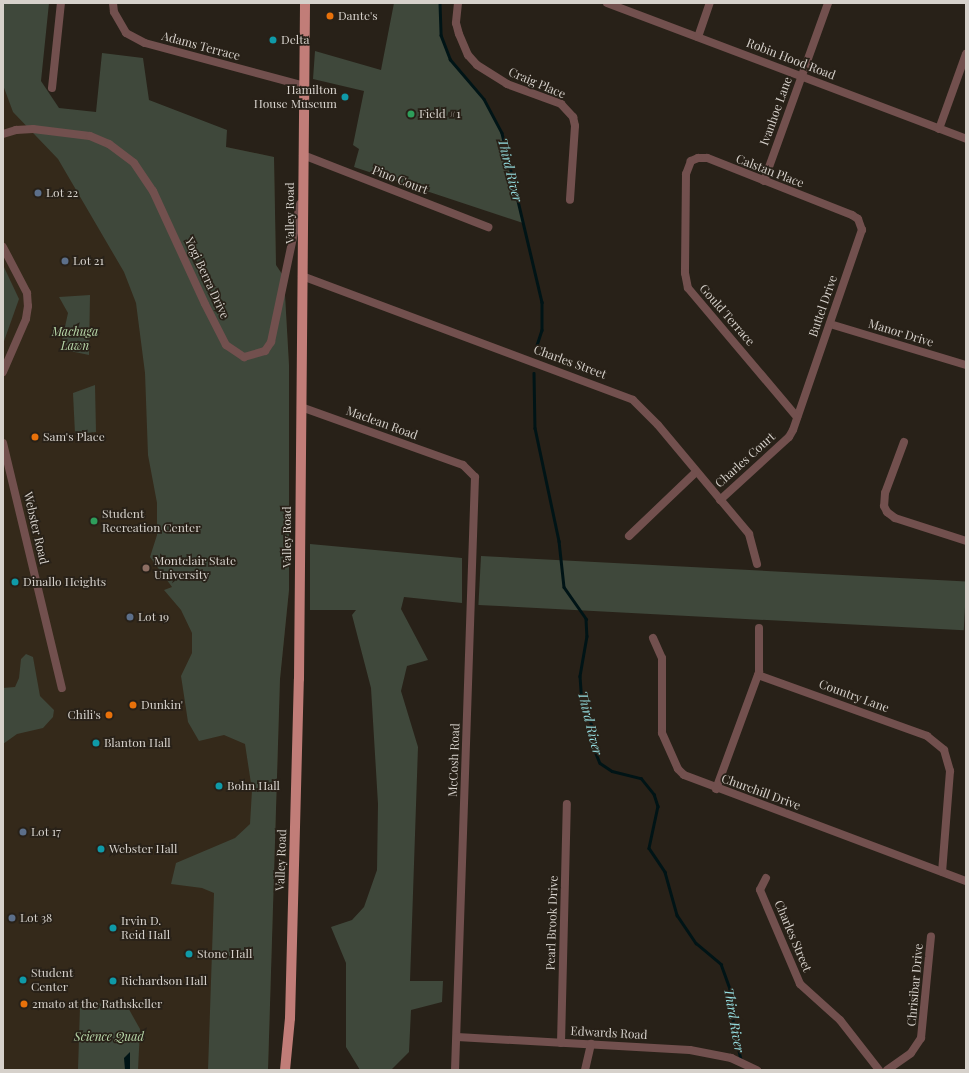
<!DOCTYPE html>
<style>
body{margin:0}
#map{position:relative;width:969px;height:1073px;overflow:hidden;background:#282118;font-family:"Playfair Display",serif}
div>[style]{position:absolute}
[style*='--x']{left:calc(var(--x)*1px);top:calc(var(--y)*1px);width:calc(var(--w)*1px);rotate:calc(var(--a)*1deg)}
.built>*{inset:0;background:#34291a}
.green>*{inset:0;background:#3f483b;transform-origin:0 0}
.water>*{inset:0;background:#001416}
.stream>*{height:2.5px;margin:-1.25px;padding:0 1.25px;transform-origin:1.25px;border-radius:1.25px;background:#001416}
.minor>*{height:8px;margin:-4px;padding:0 4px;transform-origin:4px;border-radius:4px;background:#72504e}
.major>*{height:10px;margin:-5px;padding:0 5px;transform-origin:5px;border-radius:5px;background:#c17d78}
.dots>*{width:11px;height:11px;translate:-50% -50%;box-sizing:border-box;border:2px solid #282118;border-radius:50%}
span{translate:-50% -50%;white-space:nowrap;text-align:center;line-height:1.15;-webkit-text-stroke:3.5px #282118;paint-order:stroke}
.poi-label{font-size:12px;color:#d6d1cb}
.left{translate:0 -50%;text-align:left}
.right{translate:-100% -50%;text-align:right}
.street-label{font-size:12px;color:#d6d1cb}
.park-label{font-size:12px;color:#b7d7a9;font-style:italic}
.water-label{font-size:13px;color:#94dcdf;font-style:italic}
.frame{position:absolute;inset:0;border:4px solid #d6d1cb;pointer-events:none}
</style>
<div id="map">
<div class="built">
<div style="clip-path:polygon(3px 40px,35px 107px,274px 157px,276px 265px,284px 277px,289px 365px,289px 590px,280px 679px,268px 1070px,3px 1070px)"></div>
</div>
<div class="green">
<div style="clip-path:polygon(3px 3px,49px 3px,41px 81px,59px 108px,96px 112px,102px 53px,143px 58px,149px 100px,227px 130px,226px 147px,274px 157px,276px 265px,284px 277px,289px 365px,289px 590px,280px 679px,268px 1070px,208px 1070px,214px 893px,202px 888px,171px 884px,176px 863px,235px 838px,250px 824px,252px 790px,245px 744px,224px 735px,199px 741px,188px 722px,181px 676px,192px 653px,192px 633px,181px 610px,164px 590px,172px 587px,150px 557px,157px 535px,157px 503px,148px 455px,145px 373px,136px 303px,124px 272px,58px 159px,13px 112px,3px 85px)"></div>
<div style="clip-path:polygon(394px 3px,440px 3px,441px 35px,450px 59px,484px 99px,502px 133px,523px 223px,354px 167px,359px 149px,353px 145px,364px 91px,313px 79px,315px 51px,381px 70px)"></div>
<div style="clip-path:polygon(3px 265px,19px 299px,3px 344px)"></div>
<div style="clip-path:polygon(90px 295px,89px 355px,60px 349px,68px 313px,59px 297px)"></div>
<div style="clip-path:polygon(95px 385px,96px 432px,75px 434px,73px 393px)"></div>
<div style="clip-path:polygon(310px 544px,462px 558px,462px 603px,404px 597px,401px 609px,428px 660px,407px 666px,401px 691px,418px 747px,410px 981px,443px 981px,442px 1002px,411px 1010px,409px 1052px,391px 1070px,360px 1070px,346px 1047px,346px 963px,331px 927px,352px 920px,364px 907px,377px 870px,378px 804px,371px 688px,352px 615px,356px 610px,310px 610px)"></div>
<div style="left:481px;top:556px;width:486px;height:49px;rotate:3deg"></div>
<div style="clip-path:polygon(26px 654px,33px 657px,40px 696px,54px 710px,53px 717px,43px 728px,17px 734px,3px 744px,3px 688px,15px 687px,19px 678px,21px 659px)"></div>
<div style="clip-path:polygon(84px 1003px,126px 1004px,140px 1029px,138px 1070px,78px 1070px,80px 1007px)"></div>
</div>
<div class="water">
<div style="clip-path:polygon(130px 1052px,130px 1070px,125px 1070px,124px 1058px)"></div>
</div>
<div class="stream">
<div style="--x:440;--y:3;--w:32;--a:88"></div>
<div style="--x:441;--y:35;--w:26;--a:69"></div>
<div style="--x:450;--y:59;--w:52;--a:49.6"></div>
<div style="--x:484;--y:99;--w:38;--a:62"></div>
<div style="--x:502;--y:133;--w:174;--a:76.7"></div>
<div style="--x:542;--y:302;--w:28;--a:90"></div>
<div style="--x:542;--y:330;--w:23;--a:108"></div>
<div style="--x:534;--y:373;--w:55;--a:89"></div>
<div style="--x:535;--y:428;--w:116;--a:78"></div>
<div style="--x:559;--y:541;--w:46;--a:83.8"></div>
<div style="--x:564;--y:587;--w:39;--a:55"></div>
<div style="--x:586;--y:619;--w:17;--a:87"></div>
<div style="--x:587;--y:636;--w:41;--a:99.9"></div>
<div style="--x:580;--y:676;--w:26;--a:86"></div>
<div style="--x:582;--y:702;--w:34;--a:67"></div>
<div style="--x:595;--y:733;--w:13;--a:99"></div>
<div style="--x:593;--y:746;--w:18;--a:68"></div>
<div style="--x:600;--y:763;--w:14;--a:34"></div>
<div style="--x:612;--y:771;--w:30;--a:14"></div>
<div style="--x:641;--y:778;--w:21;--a:51"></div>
<div style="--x:654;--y:794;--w:13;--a:72"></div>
<div style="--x:658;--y:806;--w:43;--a:102.1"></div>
<div style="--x:649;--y:848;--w:29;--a:56"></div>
<div style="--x:665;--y:872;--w:45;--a:74.4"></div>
<div style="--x:677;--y:915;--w:34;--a:56"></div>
<div style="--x:696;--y:943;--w:33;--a:40"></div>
<div style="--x:721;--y:964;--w:27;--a:70"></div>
<div style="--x:730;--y:989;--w:40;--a:84.3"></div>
<div style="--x:734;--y:1029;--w:32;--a:77"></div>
</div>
<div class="minor">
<div style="--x:113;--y:3;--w:9;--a:84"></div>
<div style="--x:114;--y:12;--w:24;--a:60"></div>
<div style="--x:126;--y:33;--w:21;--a:28"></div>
<div style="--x:145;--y:43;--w:165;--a:15.1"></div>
<div style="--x:458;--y:3;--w:20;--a:96"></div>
<div style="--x:456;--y:23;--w:11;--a:75"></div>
<div style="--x:459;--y:34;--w:23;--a:67"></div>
<div style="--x:468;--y:55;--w:13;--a:48"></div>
<div style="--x:477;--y:65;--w:36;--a:32"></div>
<div style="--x:507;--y:84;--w:58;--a:20.3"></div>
<div style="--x:561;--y:104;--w:18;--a:47"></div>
<div style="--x:573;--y:117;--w:9;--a:77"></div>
<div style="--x:575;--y:126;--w:74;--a:93.9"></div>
<div style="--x:607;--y:3;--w:384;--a:20.7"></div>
<div style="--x:698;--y:37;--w:36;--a:-71"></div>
<div style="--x:52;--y:88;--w:85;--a:-84"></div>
<div style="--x:939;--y:129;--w:80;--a:-70.2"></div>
<div style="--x:3;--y:134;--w:14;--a:-17"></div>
<div style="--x:16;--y:130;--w:17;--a:-3"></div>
<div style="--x:33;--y:129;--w:57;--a:7"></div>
<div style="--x:90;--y:136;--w:21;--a:23"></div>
<div style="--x:109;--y:144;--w:31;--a:37"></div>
<div style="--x:134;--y:163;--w:34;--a:56"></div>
<div style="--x:153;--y:191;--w:124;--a:65.3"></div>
<div style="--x:205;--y:304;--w:46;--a:62.9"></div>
<div style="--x:226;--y:345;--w:22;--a:34"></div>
<div style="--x:244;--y:357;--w:22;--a:-16"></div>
<div style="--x:265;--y:351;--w:11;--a:-56"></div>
<div style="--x:271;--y:342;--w:141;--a:-78.1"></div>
<div style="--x:303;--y:155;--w:199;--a:21.3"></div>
<div style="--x:764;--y:181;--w:189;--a:-70.2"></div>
<div style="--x:3;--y:247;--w:52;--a:62.4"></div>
<div style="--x:27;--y:293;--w:13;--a:86"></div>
<div style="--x:28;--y:306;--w:13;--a:99"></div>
<div style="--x:26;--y:319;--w:58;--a:113.5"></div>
<div style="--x:302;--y:276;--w:353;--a:20.5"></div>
<div style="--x:633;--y:400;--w:35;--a:45"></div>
<div style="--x:658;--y:425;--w:142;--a:50.1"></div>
<div style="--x:749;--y:534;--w:31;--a:75"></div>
<div style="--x:830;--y:324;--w:142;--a:16.8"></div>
<div style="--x:301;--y:407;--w:172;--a:19.7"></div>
<div style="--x:463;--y:465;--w:17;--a:45"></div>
<div style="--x:475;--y:477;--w:593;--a:91.93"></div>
<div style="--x:904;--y:442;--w:54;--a:110.4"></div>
<div style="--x:885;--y:493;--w:13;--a:94"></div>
<div style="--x:884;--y:506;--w:7;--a:63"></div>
<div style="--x:887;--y:512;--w:10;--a:37"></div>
<div style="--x:895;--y:518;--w:75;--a:17.9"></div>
<div style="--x:3;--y:443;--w:252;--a:76.5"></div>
<div style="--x:720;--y:500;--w:93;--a:-42.4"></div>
<div style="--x:789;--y:437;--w:8;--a:-60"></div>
<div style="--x:793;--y:430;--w:212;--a:-71"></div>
<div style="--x:862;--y:230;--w:12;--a:-110"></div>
<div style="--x:858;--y:219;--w:7;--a:-146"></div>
<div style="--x:852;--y:215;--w:156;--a:-158.5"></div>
<div style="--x:707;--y:158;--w:9;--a:180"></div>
<div style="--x:698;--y:158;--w:8;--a:157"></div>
<div style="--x:691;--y:161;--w:14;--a:111"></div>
<div style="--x:686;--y:174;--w:99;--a:90.6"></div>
<div style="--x:685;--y:273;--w:15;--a:79"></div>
<div style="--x:688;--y:288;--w:169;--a:49.8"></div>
<div style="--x:629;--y:536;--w:93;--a:-43.7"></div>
<div style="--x:653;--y:638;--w:22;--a:66"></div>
<div style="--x:662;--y:658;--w:75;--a:90"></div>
<div style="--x:662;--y:733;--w:39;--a:66"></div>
<div style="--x:678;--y:769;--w:8;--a:45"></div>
<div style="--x:684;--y:775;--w:301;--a:20.6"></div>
<div style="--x:758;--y:675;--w:180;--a:19.8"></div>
<div style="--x:927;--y:736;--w:22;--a:39"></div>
<div style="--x:944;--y:750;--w:22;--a:74"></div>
<div style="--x:950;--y:771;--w:101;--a:94.5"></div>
<div style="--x:716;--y:789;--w:125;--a:-69.8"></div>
<div style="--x:759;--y:672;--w:44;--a:-90"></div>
<div style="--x:766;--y:878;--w:13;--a:117"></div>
<div style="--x:760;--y:890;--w:102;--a:66.9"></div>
<div style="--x:800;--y:984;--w:54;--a:42"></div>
<div style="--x:840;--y:1020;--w:63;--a:52"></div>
<div style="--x:457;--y:1037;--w:233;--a:3.2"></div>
<div style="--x:690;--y:1050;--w:42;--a:11"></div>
<div style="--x:731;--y:1058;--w:29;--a:25"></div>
<div style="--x:561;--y:1043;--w:239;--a:-88.6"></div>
<div style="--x:585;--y:1070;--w:27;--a:-77"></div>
<div style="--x:887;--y:1070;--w:29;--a:-35"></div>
<div style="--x:911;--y:1053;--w:18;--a:-56"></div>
<div style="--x:921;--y:1038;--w:102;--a:-84.4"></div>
</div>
<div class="major">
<div style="--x:285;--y:1070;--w:52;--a:-84.5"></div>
<div style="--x:290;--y:1018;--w:339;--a:-88.5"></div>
<div style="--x:299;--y:679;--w:676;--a:-89.49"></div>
</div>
<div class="dots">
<div style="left:330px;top:16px;background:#e8710a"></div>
<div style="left:273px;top:40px;background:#0f9aa8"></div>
<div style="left:345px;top:97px;background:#0f9aa8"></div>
<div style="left:411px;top:114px;background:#2e9e5b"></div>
<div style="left:38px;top:193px;background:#5c6f8a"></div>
<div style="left:65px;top:261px;background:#5c6f8a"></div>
<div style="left:35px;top:437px;background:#e8710a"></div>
<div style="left:94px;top:521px;background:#2e9e5b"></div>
<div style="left:146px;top:568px;background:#8d6e63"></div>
<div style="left:15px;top:582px;background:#0f9aa8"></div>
<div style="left:130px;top:617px;background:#5c6f8a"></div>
<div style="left:133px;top:705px;background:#e8710a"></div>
<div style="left:109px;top:715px;background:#e8710a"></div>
<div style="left:96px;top:743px;background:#0f9aa8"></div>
<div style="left:219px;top:786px;background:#0f9aa8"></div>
<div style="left:23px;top:832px;background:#5c6f8a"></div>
<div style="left:101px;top:849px;background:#0f9aa8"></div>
<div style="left:12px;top:918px;background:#5c6f8a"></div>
<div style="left:113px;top:928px;background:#0f9aa8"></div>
<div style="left:189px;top:954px;background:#0f9aa8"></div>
<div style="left:23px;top:980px;background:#0f9aa8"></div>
<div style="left:113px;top:981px;background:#0f9aa8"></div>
<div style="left:24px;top:1004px;background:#e8710a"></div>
</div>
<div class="poi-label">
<span class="left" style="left:338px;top:16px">Dante's</span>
<span class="left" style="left:281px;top:40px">Delta</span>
<span class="right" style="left:337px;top:97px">Hamilton<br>House Museum</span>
<span class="left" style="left:419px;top:114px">Field #1</span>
<span class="left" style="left:46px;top:193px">Lot 22</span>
<span class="left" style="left:73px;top:261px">Lot 21</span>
<span class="left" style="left:43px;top:437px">Sam's Place</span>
<span class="left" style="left:102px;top:521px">Student<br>Recreation Center</span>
<span class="left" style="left:154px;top:568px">Montclair State<br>University</span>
<span class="left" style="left:23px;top:582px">Dinallo Heights</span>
<span class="left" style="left:138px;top:617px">Lot 19</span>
<span class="left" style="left:141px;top:705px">Dunkin'</span>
<span class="right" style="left:101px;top:715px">Chili's</span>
<span class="left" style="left:104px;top:743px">Blanton Hall</span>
<span class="left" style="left:227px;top:786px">Bohn Hall</span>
<span class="left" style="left:31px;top:832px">Lot 17</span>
<span class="left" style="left:109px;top:849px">Webster Hall</span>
<span class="left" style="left:20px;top:918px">Lot 38</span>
<span class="left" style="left:121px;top:928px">Irvin D.<br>Reid Hall</span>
<span class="left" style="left:197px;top:954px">Stone Hall</span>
<span class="left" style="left:31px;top:980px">Student<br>Center</span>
<span class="left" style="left:121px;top:981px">Richardson Hall</span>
<span class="left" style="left:32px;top:1004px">2mato at the Rathskeller</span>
</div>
<div class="street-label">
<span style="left:201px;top:46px;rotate:15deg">Adams Terrace</span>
<span style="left:791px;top:59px;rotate:21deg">Robin Hood Road</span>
<span style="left:537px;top:83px;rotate:23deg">Craig Place</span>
<span style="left:776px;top:111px;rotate:-70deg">Ivanhoe Lane</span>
<span style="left:770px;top:171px;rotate:21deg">Calstan Place</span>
<span style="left:400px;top:180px;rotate:21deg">Pino Court</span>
<span style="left:290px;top:213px;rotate:-90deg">Valley Road</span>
<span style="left:207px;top:278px;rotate:65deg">Yogi Berra Drive</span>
<span style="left:823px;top:306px;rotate:-71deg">Buttel Drive</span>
<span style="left:727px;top:315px;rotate:49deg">Gould Terrace</span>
<span style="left:901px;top:333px;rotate:17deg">Manor Drive</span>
<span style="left:570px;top:362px;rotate:20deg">Charles Street</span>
<span style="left:382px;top:423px;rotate:20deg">Maclean Road</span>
<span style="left:745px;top:460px;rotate:-42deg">Charles Court</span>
<span style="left:36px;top:528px;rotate:77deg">Webster Road</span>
<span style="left:287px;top:537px;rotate:-90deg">Valley Road</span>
<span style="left:854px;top:696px;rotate:20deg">Country Lane</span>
<span style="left:454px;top:760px;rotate:-88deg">McCosh Road</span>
<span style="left:761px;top:792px;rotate:20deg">Churchill Drive</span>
<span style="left:281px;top:860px;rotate:-88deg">Valley Road</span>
<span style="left:552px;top:923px;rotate:-88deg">Pearl Brook Drive</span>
<span style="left:793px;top:936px;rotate:67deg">Charles Street</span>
<span style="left:915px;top:985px;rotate:-85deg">Chrisibar Drive</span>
<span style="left:609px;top:1033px;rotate:3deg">Edwards Road</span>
</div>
<div class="park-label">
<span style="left:75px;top:339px">Machuga<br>Lawn</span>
<span style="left:109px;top:1037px">Science Quad</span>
</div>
<div class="water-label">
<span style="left:510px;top:170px;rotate:76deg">Third River</span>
<span style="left:590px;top:723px;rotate:76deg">Third River</span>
<span style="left:734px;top:1020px;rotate:80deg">Third River</span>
</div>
<div class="frame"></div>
</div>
